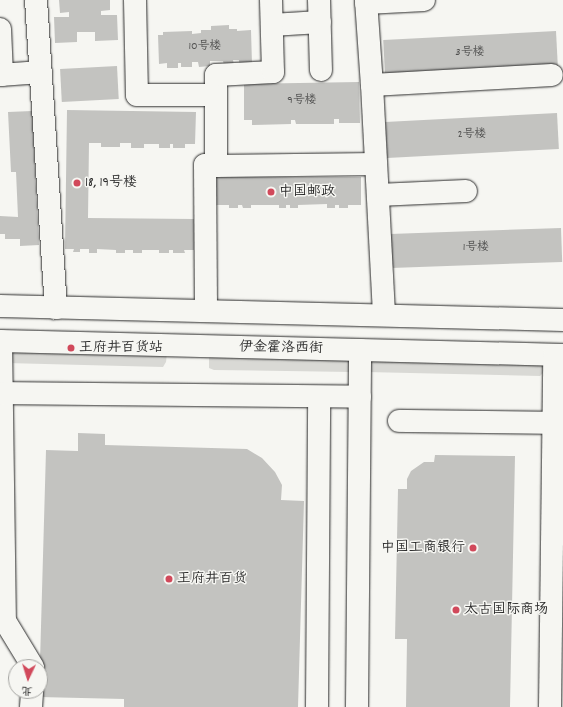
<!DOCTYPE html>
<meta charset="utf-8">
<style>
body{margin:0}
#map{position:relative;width:563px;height:707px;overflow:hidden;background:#f6f6f2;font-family:Dekko,"LXGW WenKai TC",sans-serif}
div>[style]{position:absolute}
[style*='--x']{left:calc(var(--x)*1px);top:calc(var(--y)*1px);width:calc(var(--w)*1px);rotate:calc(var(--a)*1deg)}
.green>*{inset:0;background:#d9d9d5}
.building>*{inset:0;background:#c3c3c0;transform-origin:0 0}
.roads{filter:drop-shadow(0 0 1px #2b2b2b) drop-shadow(0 0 1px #2b2b2b)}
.minor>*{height:22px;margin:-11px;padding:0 11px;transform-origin:11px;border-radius:11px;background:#f6f6f2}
.dots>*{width:11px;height:11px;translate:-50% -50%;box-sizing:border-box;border:2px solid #f6f6f2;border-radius:50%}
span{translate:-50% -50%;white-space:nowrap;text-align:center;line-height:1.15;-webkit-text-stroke:3px #f6f6f2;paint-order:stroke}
.number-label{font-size:12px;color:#515150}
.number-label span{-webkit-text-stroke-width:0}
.poi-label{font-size:14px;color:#2b2b2b}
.left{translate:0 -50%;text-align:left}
.right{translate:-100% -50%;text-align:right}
.street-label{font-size:14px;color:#2b2b2b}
.north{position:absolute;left:8px;top:659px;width:40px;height:40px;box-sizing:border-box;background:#f6f6f2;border:1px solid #a5a5a2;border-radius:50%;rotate:184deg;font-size:11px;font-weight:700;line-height:16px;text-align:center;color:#2b2b2b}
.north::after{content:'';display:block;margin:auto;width:14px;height:18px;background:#d1495b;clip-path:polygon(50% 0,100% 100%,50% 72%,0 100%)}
</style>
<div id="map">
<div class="green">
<div style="clip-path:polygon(10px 349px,167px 353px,166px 362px,163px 367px,6px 363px)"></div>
<div style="clip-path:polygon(209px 352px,351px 354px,351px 372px,214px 370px,209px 368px)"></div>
<div style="clip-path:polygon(370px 355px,544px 365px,544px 372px,540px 376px,366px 372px)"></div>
</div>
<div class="building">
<div style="clip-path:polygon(59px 0,110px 0,110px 10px,101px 11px,101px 15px,117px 15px,118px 40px,95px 41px,95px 32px,77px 32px,77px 42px,55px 43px,54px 17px,69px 17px,69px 12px,60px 13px)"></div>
<div style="clip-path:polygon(229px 25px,229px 29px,237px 29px,237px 31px,251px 30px,252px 64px,239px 65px,239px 60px,233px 60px,234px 65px,224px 65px,223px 61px,210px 61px,210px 66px,199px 67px,198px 62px,192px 62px,192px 67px,181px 67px,181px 63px,178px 63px,178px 68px,167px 68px,167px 63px,159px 64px,158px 35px,163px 35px,163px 32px,192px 31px,192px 34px,201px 33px,201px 30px,211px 30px,211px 26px)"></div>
<div style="left:556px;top:31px;width:36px;height:173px;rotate:87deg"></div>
<div style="left:117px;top:66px;width:33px;height:57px;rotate:87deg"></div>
<div style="clip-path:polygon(359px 82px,360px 123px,339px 123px,339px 119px,334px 119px,334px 124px,296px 124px,295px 120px,291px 120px,291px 124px,252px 125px,252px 120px,244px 120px,244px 84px)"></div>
<div style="clip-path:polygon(67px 110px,196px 112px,195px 144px,185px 144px,185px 148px,173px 148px,173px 144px,170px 144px,170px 148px,159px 148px,159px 144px,144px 144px,144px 148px,131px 148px,131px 143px,120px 143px,120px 147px,101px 147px,101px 143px,89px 143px,88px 218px,194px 219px,194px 250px,184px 250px,185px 253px,173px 253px,173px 250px,169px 250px,169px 253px,159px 253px,159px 250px,142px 250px,142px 253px,133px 253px,133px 250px,125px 250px,125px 253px,116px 253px,116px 250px,97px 249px,97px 253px,89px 253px,89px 249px,80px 249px,80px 252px,73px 252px,74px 249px,65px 249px)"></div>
<div style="clip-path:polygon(32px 111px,39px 245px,20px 246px,20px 239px,5px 239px,5px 234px,0 234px,0 216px,18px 217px,16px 172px,11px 172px,8px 112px)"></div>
<div style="left:557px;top:113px;width:36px;height:172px;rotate:87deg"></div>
<div style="clip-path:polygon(214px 177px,361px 177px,361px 205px,348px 205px,348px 208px,339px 208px,339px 205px,335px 205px,335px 208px,327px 208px,327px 204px,298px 205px,298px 208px,290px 208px,290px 205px,286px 205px,286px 208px,279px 208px,279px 205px,251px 205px,251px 208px,243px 208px,242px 205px,238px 205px,238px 208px,229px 208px,229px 205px,214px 205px)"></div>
<div style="left:561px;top:228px;width:34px;height:171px;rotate:88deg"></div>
<div style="clip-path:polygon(78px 433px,105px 434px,105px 445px,247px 449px,262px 458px,275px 472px,282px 485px,281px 500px,304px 501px,298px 707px,124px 707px,124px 699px,39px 697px,46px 450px,78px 451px)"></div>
<div style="clip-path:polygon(435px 455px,515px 456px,510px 707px,406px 707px,407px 639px,395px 639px,398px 489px,407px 489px,407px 479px,411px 471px,424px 462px,434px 462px)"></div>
</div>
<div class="roads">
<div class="minor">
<div style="--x:36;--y:0;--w:309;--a:86.3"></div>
<div style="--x:135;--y:0;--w:95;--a:88.8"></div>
<div style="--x:137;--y:95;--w:79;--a:0"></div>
<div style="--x:216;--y:95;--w:71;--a:90"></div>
<div style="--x:216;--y:166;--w:11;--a:-175"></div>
<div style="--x:205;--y:165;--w:146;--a:89.6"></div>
<div style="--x:319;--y:0;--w:70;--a:88.4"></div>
<div style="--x:366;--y:0;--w:85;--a:86"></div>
<div style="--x:372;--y:85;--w:230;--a:87"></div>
<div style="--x:366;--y:3;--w:58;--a:-3"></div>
<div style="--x:272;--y:25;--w:48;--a:-3.6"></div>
<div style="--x:0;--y:29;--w:46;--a:87.5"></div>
<div style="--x:0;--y:75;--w:41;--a:-4.2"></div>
<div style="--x:372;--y:85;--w:180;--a:-3.2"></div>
<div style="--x:216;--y:95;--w:20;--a:-90"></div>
<div style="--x:216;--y:75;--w:57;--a:-3"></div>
<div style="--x:273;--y:72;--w:72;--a:-91.6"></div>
<div style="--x:216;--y:166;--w:160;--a:-0.7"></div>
<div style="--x:378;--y:195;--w:88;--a:-2.6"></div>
<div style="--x:0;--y:306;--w:563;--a:1.42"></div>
<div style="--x:0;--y:341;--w:563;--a:1.42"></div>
<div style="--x:1;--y:341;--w:280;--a:89.2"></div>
<div style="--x:5;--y:621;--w:54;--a:58.7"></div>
<div style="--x:2;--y:393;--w:358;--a:0.6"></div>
<div style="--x:399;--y:421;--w:155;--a:0.7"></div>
<div style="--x:31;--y:707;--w:16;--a:-86"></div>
<div style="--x:317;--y:707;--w:309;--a:-89.6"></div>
<div style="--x:357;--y:707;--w:357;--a:-89.5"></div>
<div style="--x:550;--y:707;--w:352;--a:-89.3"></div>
</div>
</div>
<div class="dots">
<div style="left:77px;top:183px;background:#d1495b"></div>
<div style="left:271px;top:192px;background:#d1495b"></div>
<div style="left:71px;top:348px;background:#d1495b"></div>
<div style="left:473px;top:548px;background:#d1495b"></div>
<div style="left:169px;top:579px;background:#d1495b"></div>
<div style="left:456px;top:610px;background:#d1495b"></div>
</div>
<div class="number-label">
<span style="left:205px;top:47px">10号楼</span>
<span style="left:470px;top:53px">3号楼</span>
<span style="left:302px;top:101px">9号楼</span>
<span style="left:472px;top:135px">2号楼</span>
<span style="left:476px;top:248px">1号楼</span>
</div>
<div class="poi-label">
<span class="left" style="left:85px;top:183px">18, 19号楼</span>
<span class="left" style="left:279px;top:192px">中国邮政</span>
<span class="left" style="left:79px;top:348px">王府井百货站</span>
<span class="right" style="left:465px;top:548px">中国工商银行</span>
<span class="left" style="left:177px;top:579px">王府井百货</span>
<span class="left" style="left:464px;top:610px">太古国际商场</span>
</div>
<div class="street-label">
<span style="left:281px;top:348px;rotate:1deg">伊金霍洛西街</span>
</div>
<div class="north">北</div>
</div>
